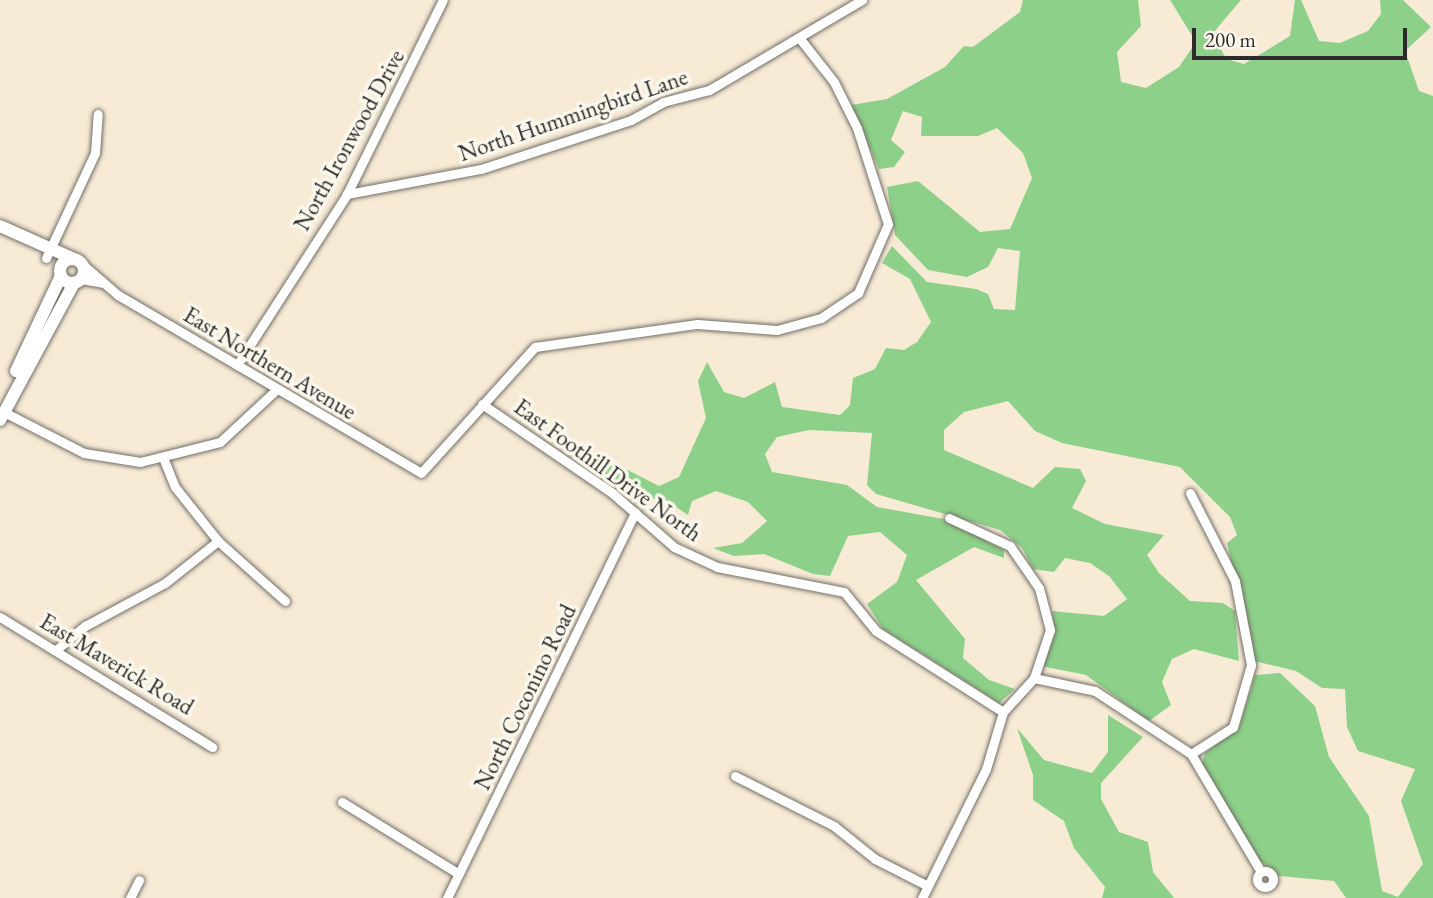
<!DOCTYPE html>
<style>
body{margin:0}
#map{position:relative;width:1433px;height:898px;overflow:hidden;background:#f7ebd6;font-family:"EB Garamond",serif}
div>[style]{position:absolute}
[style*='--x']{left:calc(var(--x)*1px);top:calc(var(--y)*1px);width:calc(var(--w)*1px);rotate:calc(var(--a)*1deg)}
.green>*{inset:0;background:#8dd089}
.roads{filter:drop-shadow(0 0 2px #726e67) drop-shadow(0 0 2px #726e67)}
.street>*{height:9px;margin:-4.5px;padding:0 4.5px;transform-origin:4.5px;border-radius:4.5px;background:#fff}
.street>.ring{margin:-4.5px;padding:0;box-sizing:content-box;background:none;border:9px solid #fff;border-radius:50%}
.secondary>*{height:12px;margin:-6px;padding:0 6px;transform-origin:6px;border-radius:6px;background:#fff}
.secondary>.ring{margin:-6px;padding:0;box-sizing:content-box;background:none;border:12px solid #fff;border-radius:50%}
span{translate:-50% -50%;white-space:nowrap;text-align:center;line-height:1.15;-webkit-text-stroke:7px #fbf7ec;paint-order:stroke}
.street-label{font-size:23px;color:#2b2b2b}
.scale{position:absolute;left:1192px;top:28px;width:215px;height:32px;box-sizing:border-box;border:4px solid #2b2b2b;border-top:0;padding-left:9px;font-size:21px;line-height:24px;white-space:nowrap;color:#2b2b2b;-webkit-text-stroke:5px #fbf7ec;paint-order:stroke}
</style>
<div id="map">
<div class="green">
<div style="clip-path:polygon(1023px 0,1138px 0,1141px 26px,1117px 52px,1121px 82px,1146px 88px,1179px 67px,1196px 42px,1170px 0,1241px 0,1213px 33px,1226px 59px,1244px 64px,1290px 36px,1295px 0,1301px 0,1319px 41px,1340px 43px,1368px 31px,1381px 14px,1380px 0,1403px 0,1431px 27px,1405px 51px,1419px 91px,1433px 96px,1433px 898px,1346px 898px,1334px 881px,1279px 876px,1259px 860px,1201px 764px,1206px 752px,1239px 728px,1255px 675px,1280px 673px,1315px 706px,1329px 757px,1369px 816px,1382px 891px,1398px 897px,1423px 864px,1401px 801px,1415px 769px,1358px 751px,1347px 727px,1345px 689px,1322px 688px,1296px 671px,1254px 661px,1227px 543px,1237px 535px,1230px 517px,1180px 467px,1062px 443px,1035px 431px,1008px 401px,964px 412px,944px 430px,944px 450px,1033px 488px,1055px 467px,1080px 469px,1086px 481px,1072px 508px,1105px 524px,1164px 535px,1147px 555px,1159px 573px,1190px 601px,1223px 603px,1235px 611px,1239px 661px,1194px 649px,1172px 659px,1162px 682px,1171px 705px,1149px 721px,1086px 675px,1041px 666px,1055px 632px,1052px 611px,1104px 616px,1127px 599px,1109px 576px,1090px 563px,1065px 558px,1054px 572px,1033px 569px,1022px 548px,1000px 530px,876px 494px,867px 485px,872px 433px,809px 430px,777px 437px,765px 454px,772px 472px,847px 485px,877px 507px,949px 520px,1004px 550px,1004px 558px,974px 547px,916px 580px,965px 639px,963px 658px,989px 680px,1015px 689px,999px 703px,883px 629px,867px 604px,897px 582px,907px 555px,880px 532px,848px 536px,830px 576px,813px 574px,764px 554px,734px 556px,713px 548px,742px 543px,767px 521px,748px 502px,716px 491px,692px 501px,688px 515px,662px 498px,638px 500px,618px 491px,597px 471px,602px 457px,659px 486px,679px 477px,706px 418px,698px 381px,707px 362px,724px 392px,744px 398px,775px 382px,782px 407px,840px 415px,850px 405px,853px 378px,875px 369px,886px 348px,904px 350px,917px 342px,931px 322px,910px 279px,882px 263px,892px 246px,927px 282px,976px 289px,988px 294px,994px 309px,1015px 310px,1020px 251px,998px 248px,988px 267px,967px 277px,928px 270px,895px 235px,887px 187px,918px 181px,980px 232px,1010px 229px,1032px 178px,1023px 153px,997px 128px,978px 136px,921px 136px,922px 117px,903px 111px,891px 140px,905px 152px,894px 167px,879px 169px,851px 105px,887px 99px,945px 67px,964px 46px,973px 47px,1020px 12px)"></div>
<div style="clip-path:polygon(1108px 715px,1143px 737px,1101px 783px,1101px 799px,1119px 832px,1148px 842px,1153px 872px,1174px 898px,1102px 898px,1105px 887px,1074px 848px,1064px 821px,1033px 800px,1033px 775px,1017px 728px,1044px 760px,1092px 773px,1108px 752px)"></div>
</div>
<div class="roads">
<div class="street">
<div style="--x:347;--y:194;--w:136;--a:-10.6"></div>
<div style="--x:481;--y:169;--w:158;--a:-18.1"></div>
<div style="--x:631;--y:120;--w:37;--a:-29"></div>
<div style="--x:663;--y:102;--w:48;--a:-14.6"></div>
<div style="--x:709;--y:90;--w:178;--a:-30.5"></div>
<div style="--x:46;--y:258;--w:116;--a:-65"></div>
<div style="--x:95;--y:153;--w:39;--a:-86"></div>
<div style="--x:82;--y:264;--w:48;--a:40.7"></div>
<div style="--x:118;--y:295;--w:351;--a:30.4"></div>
<div style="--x:421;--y:473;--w:170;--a:-47.9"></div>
<div style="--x:535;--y:347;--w:164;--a:-8.1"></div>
<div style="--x:697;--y:324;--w:80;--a:4.3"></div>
<div style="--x:777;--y:330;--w:46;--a:-15.3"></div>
<div style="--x:821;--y:318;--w:45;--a:-34"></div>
<div style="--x:858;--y:293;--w:75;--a:-66.5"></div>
<div style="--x:888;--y:224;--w:101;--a:-107.9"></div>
<div style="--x:857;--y:128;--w:51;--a:-116.6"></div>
<div style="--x:834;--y:82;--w:53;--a:-128.2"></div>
<div style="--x:81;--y:279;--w:22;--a:10"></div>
<div style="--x:237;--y:365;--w:203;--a:-57.2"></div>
<div style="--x:347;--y:194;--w:216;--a:-63.7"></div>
<div style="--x:482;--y:404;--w:156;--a:34.3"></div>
<div style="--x:611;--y:492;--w:84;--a:41.1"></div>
<div style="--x:674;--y:547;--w:47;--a:24.9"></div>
<div style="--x:717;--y:567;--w:129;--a:11.1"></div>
<div style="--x:844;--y:592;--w:50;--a:50.6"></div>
<div style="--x:876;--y:631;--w:151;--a:32.5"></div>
<div style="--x:2;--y:411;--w:92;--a:27.1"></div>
<div style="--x:84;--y:453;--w:57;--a:9.1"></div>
<div style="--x:140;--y:462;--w:82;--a:-14"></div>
<div style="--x:220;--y:442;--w:76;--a:-42.9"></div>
<div style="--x:164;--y:460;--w:29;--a:68"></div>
<div style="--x:175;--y:487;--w:69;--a:51.5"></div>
<div style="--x:218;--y:541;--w:90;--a:41.8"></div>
<div style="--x:1190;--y:493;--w:99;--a:62.9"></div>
<div style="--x:1235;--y:581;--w:86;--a:79.2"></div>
<div style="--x:1251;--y:665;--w:65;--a:106.2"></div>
<div style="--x:1233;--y:727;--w:50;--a:147.3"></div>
<div style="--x:0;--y:617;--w:249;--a:31.5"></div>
<div style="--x:56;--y:650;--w:38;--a:-40"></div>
<div style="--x:85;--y:626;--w:91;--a:-28.3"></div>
<div style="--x:165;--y:583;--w:68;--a:-38.4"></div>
<div style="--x:1034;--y:678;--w:62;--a:12"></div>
<div style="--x:1095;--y:691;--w:115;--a:33.3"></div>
<div style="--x:1191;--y:754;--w:137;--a:59.3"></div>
<div style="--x:735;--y:776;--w:111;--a:26.8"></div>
<div style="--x:834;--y:826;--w:53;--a:38.8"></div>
<div style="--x:875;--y:859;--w:59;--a:27"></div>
<div style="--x:342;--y:802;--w:137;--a:31.6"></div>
<div class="ring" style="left:1257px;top:871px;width:7px;height:7px"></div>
<div style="--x:130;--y:898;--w:20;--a:-63"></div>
<div style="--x:447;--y:898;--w:429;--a:-64"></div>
<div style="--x:922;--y:898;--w:144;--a:-63.6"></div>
<div style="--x:986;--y:769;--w:59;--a:-73.4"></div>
<div style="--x:1003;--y:712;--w:46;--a:-47.6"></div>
<div style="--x:1034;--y:678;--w:51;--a:-71.6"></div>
<div style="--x:1050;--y:630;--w:43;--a:-104.7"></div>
<div style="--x:1039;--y:588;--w:51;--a:-124.6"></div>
<div style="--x:1010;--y:546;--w:67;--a:-155.3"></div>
</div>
<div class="secondary">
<div style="--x:0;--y:226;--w:81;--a:24"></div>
<div class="ring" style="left:60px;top:259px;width:12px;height:12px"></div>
<div style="--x:16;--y:371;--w:105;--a:-64.7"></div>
<div style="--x:0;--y:420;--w:156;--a:-61.6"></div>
</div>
</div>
<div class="street-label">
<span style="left:573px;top:115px;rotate:-19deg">North Hummingbird Lane</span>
<span style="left:349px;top:140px;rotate:-61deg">North Ironwood Drive</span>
<span style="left:270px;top:363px;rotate:31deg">East Northern Avenue</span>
<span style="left:608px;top:470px;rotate:36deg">East Foothill Drive North</span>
<span style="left:117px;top:664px;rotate:31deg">East Maverick Road</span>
<span style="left:525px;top:697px;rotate:-64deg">North Coconino Road</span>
</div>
<div class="scale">200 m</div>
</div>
